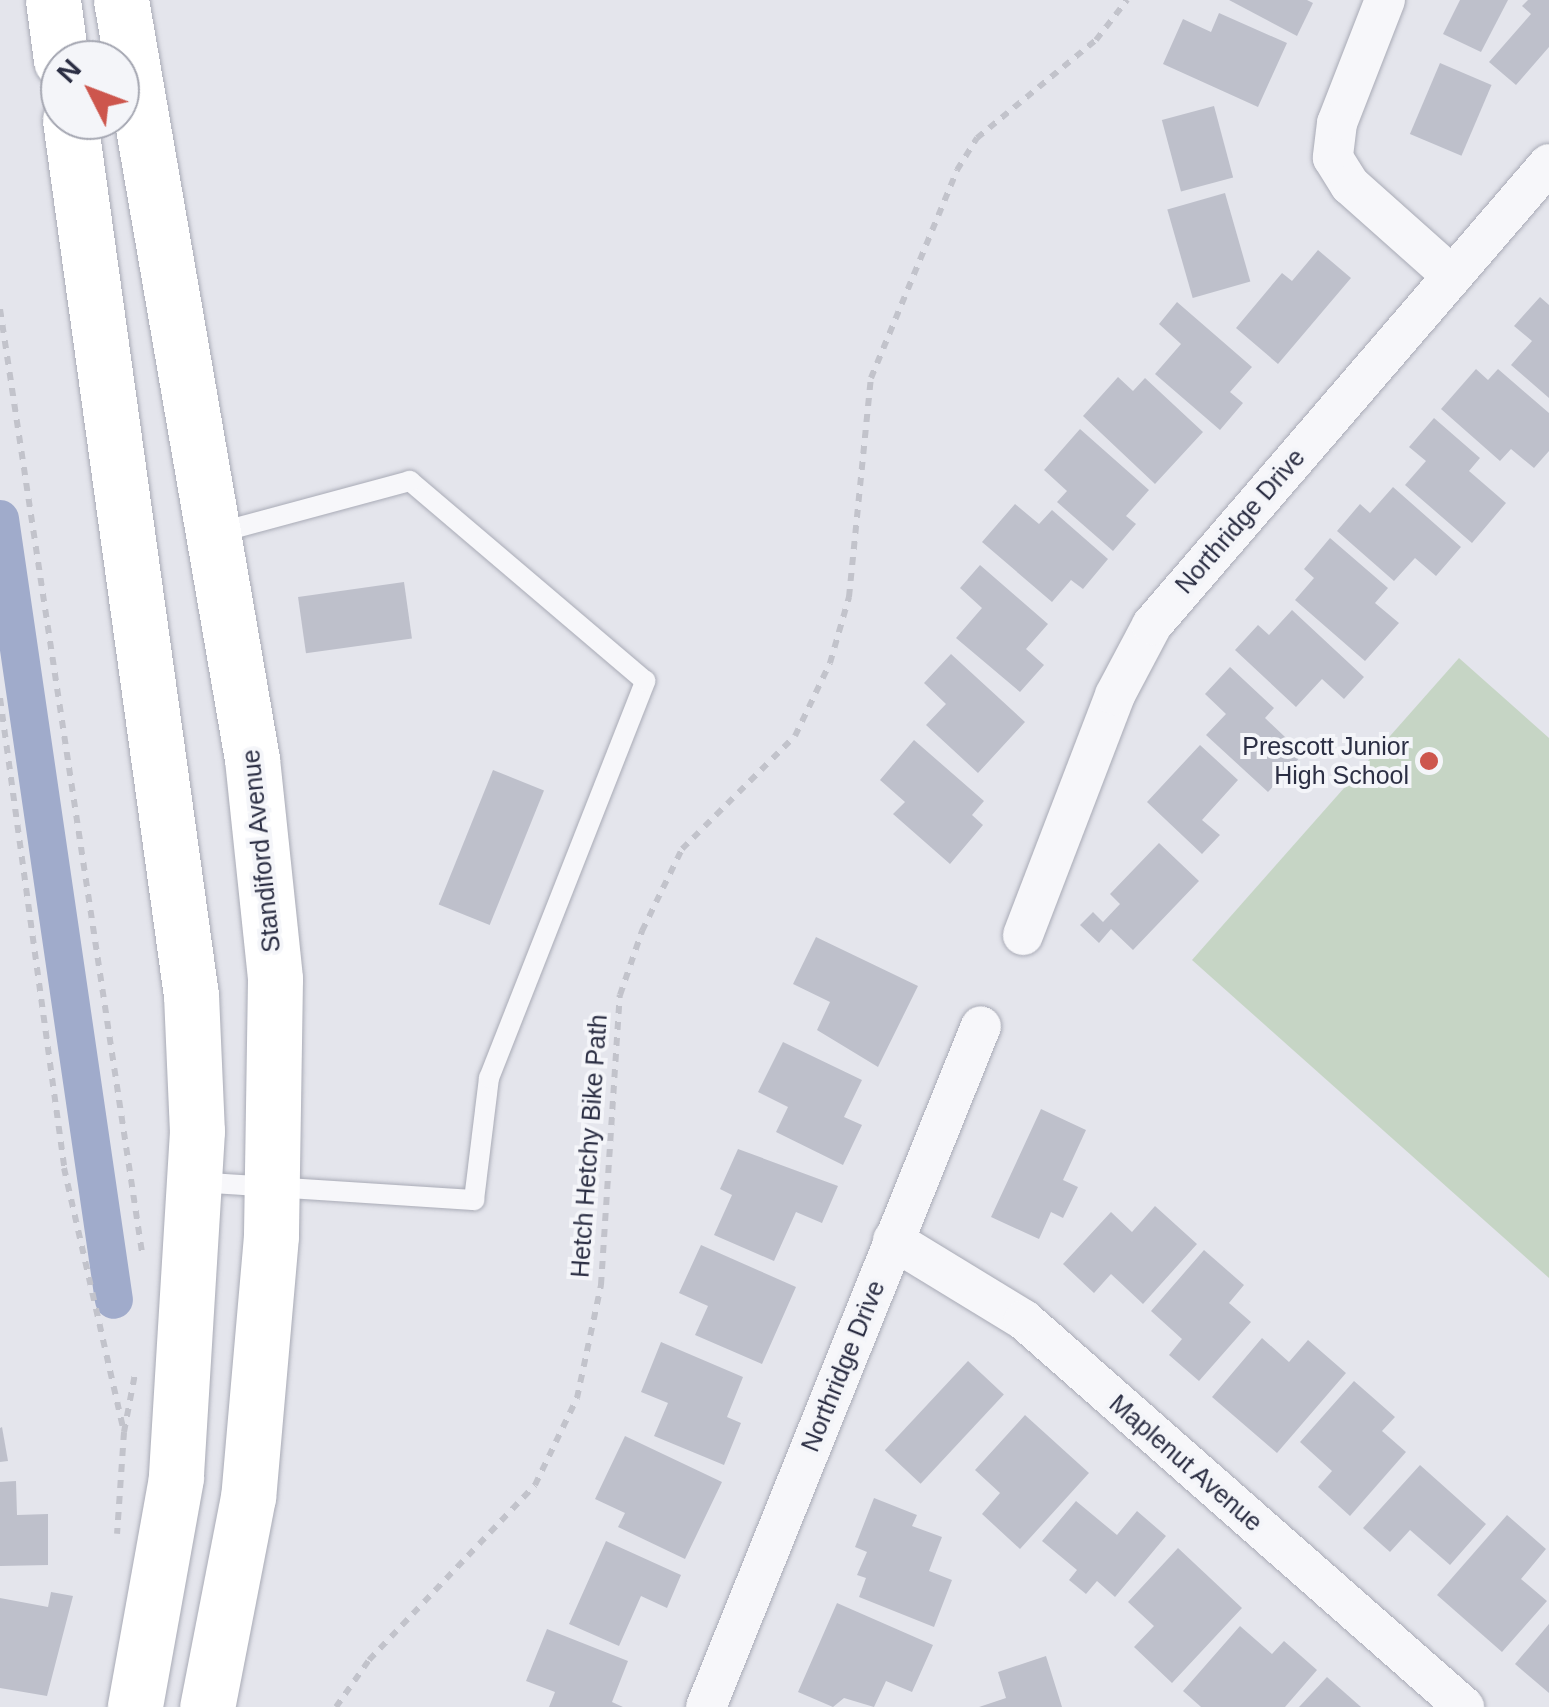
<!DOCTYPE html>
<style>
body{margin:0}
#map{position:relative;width:1549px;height:1707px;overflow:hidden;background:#e4e5ec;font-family:Helvetica,sans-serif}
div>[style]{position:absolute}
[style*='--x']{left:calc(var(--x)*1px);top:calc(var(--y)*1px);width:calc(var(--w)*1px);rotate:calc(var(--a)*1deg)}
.green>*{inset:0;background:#c6d5c5}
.canal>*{height:38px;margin:-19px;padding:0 19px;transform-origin:19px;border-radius:19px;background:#a0abcb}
.building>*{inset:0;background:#bec0cb;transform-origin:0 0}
.path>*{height:6px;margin-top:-3px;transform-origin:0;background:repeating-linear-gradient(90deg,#c2c3cb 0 8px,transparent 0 16px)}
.roads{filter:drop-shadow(0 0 2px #a9abb6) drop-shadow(0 0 2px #a9abb6)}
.service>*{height:20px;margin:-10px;padding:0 10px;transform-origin:10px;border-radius:10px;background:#f7f7fa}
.minor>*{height:40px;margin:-20px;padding:0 20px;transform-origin:20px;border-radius:20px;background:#f7f7fa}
.secondary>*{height:55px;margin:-27.5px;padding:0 27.5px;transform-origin:27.5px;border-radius:27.5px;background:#fff}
.dots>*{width:28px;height:28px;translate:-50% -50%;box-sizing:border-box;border:5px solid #f4f5f9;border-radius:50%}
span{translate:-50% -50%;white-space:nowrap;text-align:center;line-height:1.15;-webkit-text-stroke:8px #f4f5f9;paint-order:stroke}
.street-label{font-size:25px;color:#2c2f44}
.poi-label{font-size:25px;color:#2c2f44}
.right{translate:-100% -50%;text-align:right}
.north{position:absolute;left:40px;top:40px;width:100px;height:100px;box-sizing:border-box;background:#f4f5f9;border:2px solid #a4a6b1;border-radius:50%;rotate:312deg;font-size:28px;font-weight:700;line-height:40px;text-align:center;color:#2c2f44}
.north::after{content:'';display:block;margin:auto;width:35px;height:45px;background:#cd564d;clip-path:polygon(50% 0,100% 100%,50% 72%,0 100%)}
</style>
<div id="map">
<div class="green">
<div style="clip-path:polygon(1459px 658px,1549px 738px,1549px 1278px,1192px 960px)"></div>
</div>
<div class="canal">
<div style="--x:0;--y:519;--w:789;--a:81.7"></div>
</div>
<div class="building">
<div style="clip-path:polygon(1229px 0,1307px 0,1313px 3px,1297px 36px)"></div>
<div style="clip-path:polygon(1460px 0,1508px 0,1481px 52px,1443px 34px)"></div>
<div style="clip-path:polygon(1528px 0,1549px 0,1549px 47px,1516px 85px,1489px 62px,1531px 14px,1522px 6px)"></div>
<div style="clip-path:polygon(1219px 13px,1287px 43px,1258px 107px,1163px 64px,1183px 19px,1211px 32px)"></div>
<div style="left:1440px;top:63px;width:56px;height:77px;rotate:23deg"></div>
<div style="left:1214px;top:106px;width:74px;height:54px;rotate:75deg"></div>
<div style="left:1225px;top:193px;width:92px;height:60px;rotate:74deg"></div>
<div style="clip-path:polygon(1318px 250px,1351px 278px,1278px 364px,1236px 328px,1282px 273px,1292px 281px)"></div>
<div style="clip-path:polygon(1540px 297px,1549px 305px,1549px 398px,1511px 365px,1532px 341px,1514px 326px)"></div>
<div style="clip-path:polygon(1177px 302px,1252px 367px,1230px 392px,1243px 403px,1220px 430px,1155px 374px,1181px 344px,1159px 324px)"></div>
<div style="clip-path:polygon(1476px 369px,1488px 380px,1498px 369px,1549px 413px,1549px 451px,1534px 468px,1511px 449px,1500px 461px,1441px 409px)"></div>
<div style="clip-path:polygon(1118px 377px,1133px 391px,1145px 378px,1203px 432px,1155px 484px,1083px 416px)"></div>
<div style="clip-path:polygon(1434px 418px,1480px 458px,1469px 471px,1506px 503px,1472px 543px,1405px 485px,1426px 461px,1409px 447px)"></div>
<div style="clip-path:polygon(1080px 429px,1149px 490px,1126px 516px,1136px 524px,1113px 551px,1057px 502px,1067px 491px,1044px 470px)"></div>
<div style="clip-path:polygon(1393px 487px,1461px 547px,1436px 576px,1415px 558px,1394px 581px,1337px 531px,1360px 504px,1370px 513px)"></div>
<div style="clip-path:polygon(1015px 504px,1039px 524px,1052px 510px,1108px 559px,1083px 589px,1071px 580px,1052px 602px,982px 542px)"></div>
<div style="clip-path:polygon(1330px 538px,1388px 588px,1375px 603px,1399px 623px,1365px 661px,1295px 600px,1314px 578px,1304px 569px)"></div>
<div style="clip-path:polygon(980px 565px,1048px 624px,1026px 649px,1044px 665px,1020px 692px,956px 638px,982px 608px,960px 588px)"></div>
<div style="left:404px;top:582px;width:57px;height:107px;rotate:82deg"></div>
<div style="clip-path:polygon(1292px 610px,1364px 677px,1344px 699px,1322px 679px,1296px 707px,1235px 650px,1258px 625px,1269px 635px)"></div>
<div style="clip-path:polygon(951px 654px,1025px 722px,978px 773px,926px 725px,946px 704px,924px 683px)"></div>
<div style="clip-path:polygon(1230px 667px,1274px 708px,1265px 718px,1303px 754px,1268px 792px,1206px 735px,1226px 714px,1205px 694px)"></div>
<div style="clip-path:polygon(914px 740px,984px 801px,972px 815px,983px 825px,950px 864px,893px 814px,905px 802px,880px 780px)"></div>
<div style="clip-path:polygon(1200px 745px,1238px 780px,1202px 820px,1220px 835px,1202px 854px,1147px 802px)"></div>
<div style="left:493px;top:770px;width:55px;height:145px;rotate:22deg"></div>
<div style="clip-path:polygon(1159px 843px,1199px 881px,1133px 950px,1111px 929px,1099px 943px,1080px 925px,1093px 912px,1103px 922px,1120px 904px,1110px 894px)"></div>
<div style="clip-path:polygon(816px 937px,918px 986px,878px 1067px,817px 1030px,830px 1002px,793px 984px)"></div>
<div style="clip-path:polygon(783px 1042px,862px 1080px,844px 1117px,862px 1125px,843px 1165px,776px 1132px,788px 1107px,758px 1092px)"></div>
<div style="clip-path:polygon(1041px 1109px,1086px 1130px,1063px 1180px,1078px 1187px,1063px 1218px,1051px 1212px,1039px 1239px,991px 1217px)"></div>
<div style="clip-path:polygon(738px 1149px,838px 1186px,822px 1223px,796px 1212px,774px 1261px,714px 1235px,732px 1195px,720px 1189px)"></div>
<div style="clip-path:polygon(1155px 1206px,1197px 1244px,1143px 1304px,1111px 1274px,1094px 1293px,1063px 1264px,1111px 1212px,1132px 1232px)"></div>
<div style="clip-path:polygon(701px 1245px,796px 1287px,762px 1364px,695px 1335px,708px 1306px,679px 1293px)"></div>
<div style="clip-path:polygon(1204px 1250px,1244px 1285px,1229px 1303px,1251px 1322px,1199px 1381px,1169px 1355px,1182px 1339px,1151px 1311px)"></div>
<div style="clip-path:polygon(1262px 1338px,1289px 1362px,1308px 1340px,1346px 1373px,1277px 1453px,1212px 1397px)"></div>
<div style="clip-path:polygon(661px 1342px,743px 1377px,727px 1417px,741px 1423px,724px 1465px,654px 1436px,668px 1403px,641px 1392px)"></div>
<div style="left:968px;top:1361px;width:49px;height:122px;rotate:43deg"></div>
<div style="clip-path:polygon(1354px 1381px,1395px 1417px,1382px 1431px,1406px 1452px,1350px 1516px,1318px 1487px,1332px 1471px,1300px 1442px)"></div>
<div style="clip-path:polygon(1025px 1415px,1089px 1473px,1020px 1549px,982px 1514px,1000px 1493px,975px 1470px)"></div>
<div style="clip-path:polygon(2px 1427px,8px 1461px,0 1462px,0 1428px)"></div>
<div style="clip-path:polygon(625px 1436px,722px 1482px,685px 1559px,618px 1527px,625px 1513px,595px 1499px)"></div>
<div style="clip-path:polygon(1420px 1465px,1486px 1524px,1450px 1565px,1410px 1530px,1390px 1552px,1363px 1528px)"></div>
<div style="clip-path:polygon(16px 1481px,17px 1515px,48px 1514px,48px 1565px,0 1566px,0 1482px)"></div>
<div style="clip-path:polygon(874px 1498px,917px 1515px,912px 1526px,942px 1537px,929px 1571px,952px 1580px,934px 1627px,859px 1597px,866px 1578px,857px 1575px,867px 1552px,855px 1547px)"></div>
<div style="clip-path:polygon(1076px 1501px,1117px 1535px,1137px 1511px,1166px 1536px,1115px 1597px,1097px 1581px,1086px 1594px,1069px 1580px,1077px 1570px,1042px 1541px)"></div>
<div style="clip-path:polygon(1507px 1515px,1546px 1549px,1521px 1579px,1547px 1601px,1502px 1652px,1437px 1595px)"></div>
<div style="clip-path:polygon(606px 1541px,681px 1575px,667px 1608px,641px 1596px,619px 1646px,569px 1624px)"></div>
<div style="clip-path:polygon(1178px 1548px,1242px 1608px,1172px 1683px,1134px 1647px,1154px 1626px,1128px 1602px)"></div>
<div style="clip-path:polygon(51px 1592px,73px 1596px,47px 1696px,0 1688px,0 1598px,48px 1607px)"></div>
<div style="clip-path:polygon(837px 1603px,933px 1645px,912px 1692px,886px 1681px,874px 1707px,844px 1698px,833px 1707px,798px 1692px)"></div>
<div style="clip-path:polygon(1549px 1624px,1549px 1693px,1515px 1664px)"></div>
<div style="clip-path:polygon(1240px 1626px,1272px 1654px,1284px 1641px,1317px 1670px,1285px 1707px,1201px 1707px,1183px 1691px)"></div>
<div style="clip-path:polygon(547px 1629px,628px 1661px,612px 1702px,623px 1707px,549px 1707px,555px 1692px,526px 1681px)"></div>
<div style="clip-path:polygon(1046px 1656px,1062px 1707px,979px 1707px,1006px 1698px,998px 1672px)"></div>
<div style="clip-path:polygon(1327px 1677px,1361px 1707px,1299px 1707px)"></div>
</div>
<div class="path">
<div style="--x:0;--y:309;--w:954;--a:81.44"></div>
<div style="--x:0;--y:698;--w:474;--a:82.2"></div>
<div style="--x:64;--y:1168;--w:271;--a:77.2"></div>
<div style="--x:124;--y:1432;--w:102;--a:93.9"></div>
<div style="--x:124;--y:1432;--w:59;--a:-79.3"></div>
<div style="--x:336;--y:1707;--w:57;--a:-54.9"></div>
<div style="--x:369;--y:1660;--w:241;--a:-46.5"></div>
<div style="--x:535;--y:1485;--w:97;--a:-64.2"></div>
<div style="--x:577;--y:1398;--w:116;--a:-78"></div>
<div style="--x:601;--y:1285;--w:291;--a:-86.3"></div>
<div style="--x:620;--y:995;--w:68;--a:-71"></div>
<div style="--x:642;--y:931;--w:91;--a:-64"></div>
<div style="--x:682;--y:849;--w:160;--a:-45"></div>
<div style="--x:795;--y:736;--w:81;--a:-64.4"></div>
<div style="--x:830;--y:663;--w:69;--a:-73.9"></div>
<div style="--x:849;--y:597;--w:220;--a:-84.3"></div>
<div style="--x:871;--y:378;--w:225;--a:-67.5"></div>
<div style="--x:957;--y:170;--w:38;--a:-58"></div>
<div style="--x:977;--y:138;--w:154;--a:-39.5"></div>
<div style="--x:1096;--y:40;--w:51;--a:-52.2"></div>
</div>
<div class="roads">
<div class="service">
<div style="--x:196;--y:1182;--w:279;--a:3.7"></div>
<div style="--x:474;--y:1200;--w:123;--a:-83"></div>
<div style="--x:489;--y:1078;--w:427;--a:-68.5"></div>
<div style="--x:645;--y:681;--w:309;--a:-139.6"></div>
<div style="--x:410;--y:481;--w:200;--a:164.9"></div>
</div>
<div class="minor">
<div style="--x:1385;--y:0;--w:132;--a:111.3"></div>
<div style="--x:1337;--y:123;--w:35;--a:97"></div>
<div style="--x:1333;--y:158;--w:32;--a:58"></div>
<div style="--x:1350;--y:185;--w:137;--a:41.7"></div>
<div style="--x:1023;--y:935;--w:257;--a:-69"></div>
<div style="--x:1115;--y:695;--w:79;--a:-62.1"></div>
<div style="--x:1152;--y:625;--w:608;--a:-49.27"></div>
<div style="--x:893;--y:1240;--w:153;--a:31.4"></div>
<div style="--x:1024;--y:1320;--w:586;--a:41.33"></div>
<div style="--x:706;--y:1707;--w:734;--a:-68.01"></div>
</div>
<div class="secondary">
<div style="--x:53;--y:0;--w:61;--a:82.4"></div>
<div style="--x:121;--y:0;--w:770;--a:80.21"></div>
<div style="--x:252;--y:759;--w:221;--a:84"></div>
<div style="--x:275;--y:979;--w:257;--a:90.9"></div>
<div style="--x:271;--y:1236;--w:262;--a:95"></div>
<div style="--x:248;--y:1497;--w:214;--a:101"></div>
<div style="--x:70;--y:120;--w:883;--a:82.13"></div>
<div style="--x:191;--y:995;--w:136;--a:87.5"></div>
<div style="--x:197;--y:1131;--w:348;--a:93.5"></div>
<div style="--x:176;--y:1478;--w:233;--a:100.2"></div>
</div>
</div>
<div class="dots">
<div style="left:1429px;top:761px;background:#cd564d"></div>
</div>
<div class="street-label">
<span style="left:1240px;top:521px;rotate:-49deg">Northridge Drive</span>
<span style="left:261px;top:851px;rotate:-96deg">Standiford Avenue</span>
<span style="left:589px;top:1146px;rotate:-86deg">Hetch Hetchy Bike Path</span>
<span style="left:843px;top:1366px;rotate:-68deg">Northridge Drive</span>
<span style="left:1186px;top:1463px;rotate:41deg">Maplenut Avenue</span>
</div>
<div class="poi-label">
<span class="right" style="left:1409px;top:761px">Prescott Junior<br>High School</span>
</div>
<div class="north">N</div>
</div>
